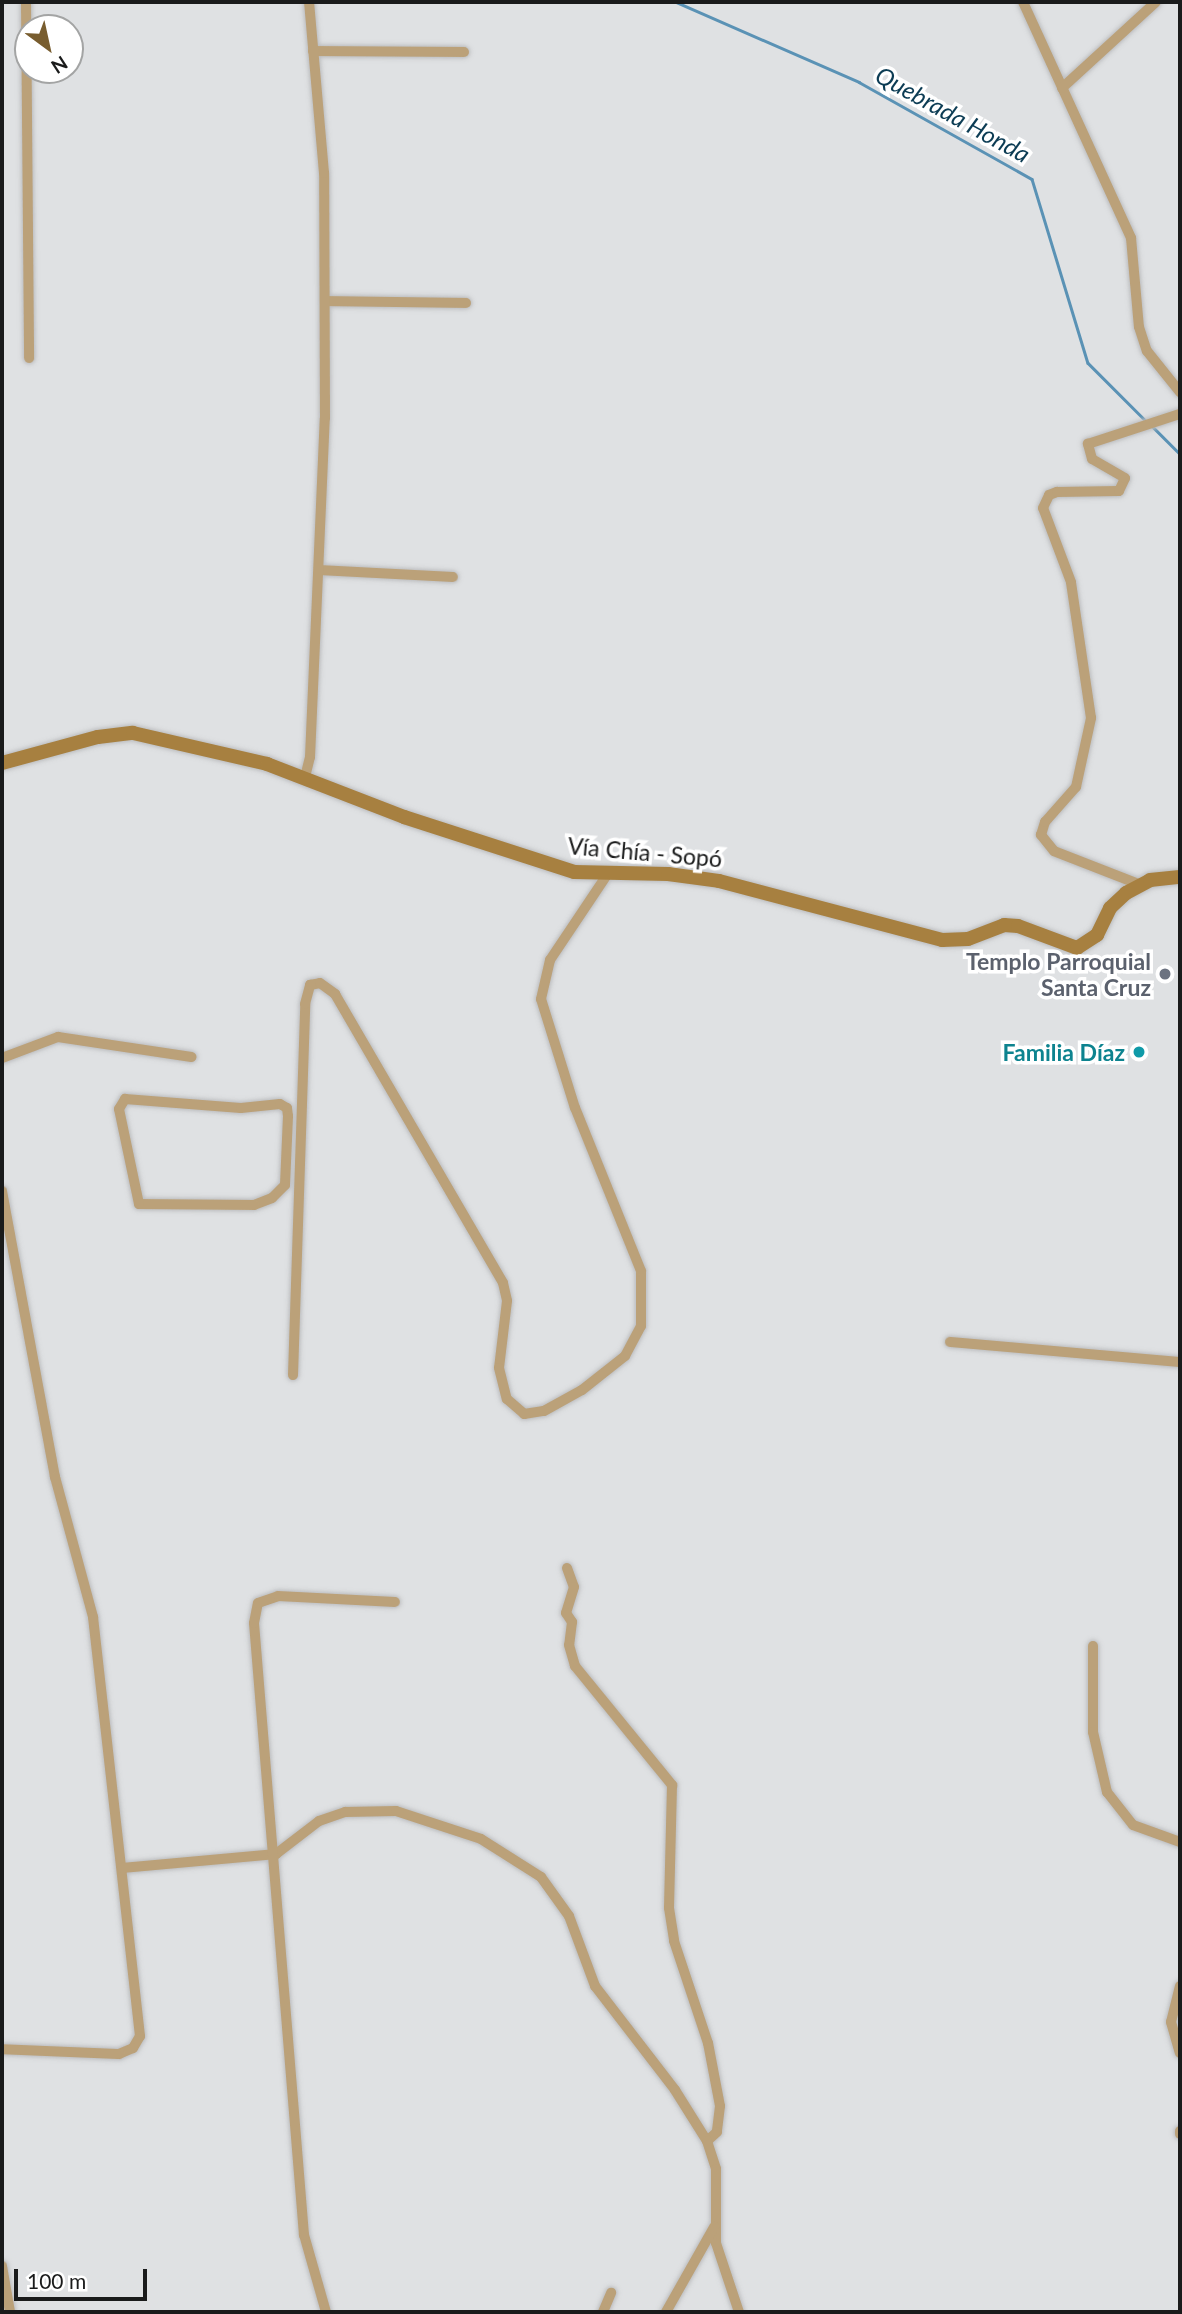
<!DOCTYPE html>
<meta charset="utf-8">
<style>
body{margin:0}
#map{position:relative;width:1182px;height:2314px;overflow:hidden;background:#dfe1e3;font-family:Lato,sans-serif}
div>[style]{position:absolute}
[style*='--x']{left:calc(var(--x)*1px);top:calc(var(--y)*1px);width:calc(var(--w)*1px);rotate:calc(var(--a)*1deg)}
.stream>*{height:2.5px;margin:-1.25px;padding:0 1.25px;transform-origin:1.25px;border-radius:1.25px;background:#5a92b5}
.roads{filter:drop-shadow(0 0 2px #bcbdbf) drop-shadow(0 0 2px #bcbdbf)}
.street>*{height:10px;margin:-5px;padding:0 5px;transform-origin:5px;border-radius:5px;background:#bba179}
.secondary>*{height:14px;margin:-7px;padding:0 7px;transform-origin:7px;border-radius:7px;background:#a78040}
.dots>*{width:19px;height:19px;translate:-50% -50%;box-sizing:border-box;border:4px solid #fff;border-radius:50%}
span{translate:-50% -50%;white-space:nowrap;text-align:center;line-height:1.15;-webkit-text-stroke:7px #fff;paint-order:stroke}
.street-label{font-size:23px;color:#1a1b1b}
.worship-label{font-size:23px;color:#5b616d;font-weight:700}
.right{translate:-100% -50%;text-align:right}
.culture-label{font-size:23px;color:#0d838f;font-weight:700}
.water-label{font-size:24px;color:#0c3c54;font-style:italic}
.frame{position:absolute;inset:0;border:4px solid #1a1b1b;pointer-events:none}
.north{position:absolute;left:14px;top:14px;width:70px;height:70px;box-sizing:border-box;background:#fff;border:2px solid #a3a4a4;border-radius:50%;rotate:147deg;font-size:19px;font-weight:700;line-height:28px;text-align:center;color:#1a1b1b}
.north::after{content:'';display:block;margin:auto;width:24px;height:32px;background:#785d2f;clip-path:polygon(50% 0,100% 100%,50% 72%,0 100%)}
.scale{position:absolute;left:14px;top:2269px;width:133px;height:32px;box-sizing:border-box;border:4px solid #1a1b1b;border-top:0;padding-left:9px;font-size:21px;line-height:24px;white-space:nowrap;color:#1a1b1b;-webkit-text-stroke:5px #fff;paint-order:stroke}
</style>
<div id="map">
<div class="stream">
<div style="--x:676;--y:2;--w:200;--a:23.6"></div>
<div style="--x:859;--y:82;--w:198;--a:29.3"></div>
<div style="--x:1032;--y:179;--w:192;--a:73.1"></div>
<div style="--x:1088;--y:363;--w:82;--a:45"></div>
<div style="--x:1151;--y:425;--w:41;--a:45"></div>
</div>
<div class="roads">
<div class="street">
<div style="--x:26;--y:2;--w:356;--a:89.5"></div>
<div style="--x:1023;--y:2;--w:260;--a:65.4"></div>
<div style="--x:1131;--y:238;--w:89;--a:84.9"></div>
<div style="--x:1139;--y:327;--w:25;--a:72"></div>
<div style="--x:1147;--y:351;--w:53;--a:51.2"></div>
<div style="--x:313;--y:51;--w:151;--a:0.4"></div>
<div style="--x:1062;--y:88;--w:127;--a:-42.5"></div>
<div style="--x:325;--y:301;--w:141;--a:0.8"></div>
<div style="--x:319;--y:570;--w:134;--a:3"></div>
<div style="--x:305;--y:777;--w:21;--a:-76"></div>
<div style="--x:310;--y:757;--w:339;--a:-87.5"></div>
<div style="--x:325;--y:418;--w:245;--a:-90.2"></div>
<div style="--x:324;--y:173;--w:172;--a:-95"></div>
<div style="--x:1141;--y:885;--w:93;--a:-158.7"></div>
<div style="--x:1054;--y:851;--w:21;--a:-129"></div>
<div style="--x:1041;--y:835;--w:14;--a:-73"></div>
<div style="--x:1045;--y:822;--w:47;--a:-48.5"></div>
<div style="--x:1076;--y:787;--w:71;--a:-77.7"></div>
<div style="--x:1091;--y:718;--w:137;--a:-98.4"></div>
<div style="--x:1071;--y:582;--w:79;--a:-110.7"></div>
<div style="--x:1043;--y:508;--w:14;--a:-65"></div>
<div style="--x:1049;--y:495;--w:9;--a:-21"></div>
<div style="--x:1057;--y:492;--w:62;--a:-0.9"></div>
<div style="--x:1119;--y:491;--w:14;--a:-65"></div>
<div style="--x:1125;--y:478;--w:38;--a:-150"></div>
<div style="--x:1092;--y:459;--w:16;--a:-105"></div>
<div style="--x:1088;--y:444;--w:97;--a:-18.1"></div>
<div style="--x:2;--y:1058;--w:60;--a:-20.6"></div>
<div style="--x:58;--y:1037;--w:135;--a:8.5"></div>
<div style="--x:125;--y:1099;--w:116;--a:4.4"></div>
<div style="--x:241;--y:1108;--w:39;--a:-6"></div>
<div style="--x:280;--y:1104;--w:8;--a:30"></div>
<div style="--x:287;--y:1108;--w:8;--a:83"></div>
<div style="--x:288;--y:1116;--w:69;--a:92.5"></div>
<div style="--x:285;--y:1185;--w:18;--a:135"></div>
<div style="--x:272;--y:1198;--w:19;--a:159"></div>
<div style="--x:254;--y:1205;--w:115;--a:-179.5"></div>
<div style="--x:139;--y:1204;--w:97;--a:-101.9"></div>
<div style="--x:119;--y:1109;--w:12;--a:-59"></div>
<div style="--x:2;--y:1191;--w:291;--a:79.5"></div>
<div style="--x:55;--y:1477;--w:145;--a:74.8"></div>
<div style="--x:93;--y:1617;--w:422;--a:83.6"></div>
<div style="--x:140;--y:2036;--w:14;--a:120"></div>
<div style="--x:133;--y:2048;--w:15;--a:157"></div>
<div style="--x:119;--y:2054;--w:117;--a:-177.6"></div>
<div style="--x:950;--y:1342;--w:231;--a:5"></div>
<div style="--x:293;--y:1375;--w:371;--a:-88.1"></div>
<div style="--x:305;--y:1004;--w:20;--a:-75"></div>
<div style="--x:310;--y:985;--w:10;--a:-11"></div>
<div style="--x:320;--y:983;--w:19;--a:36"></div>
<div style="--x:335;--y:994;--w:334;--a:59.8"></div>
<div style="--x:503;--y:1283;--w:18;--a:77"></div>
<div style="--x:507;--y:1301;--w:67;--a:96.8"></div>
<div style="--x:499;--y:1368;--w:32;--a:76"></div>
<div style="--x:507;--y:1399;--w:23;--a:41"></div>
<div style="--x:524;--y:1414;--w:20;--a:-9"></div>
<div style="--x:544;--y:1411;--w:43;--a:-28.9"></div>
<div style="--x:582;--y:1390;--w:55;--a:-38.3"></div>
<div style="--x:625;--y:1356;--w:34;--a:-62"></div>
<div style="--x:641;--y:1326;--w:55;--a:-90"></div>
<div style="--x:641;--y:1271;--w:176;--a:-112"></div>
<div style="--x:575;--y:1108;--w:114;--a:-107.3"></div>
<div style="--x:541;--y:999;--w:40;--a:-77"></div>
<div style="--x:550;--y:960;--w:102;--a:-56.2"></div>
<div style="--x:567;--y:1568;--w:20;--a:70"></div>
<div style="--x:574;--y:1587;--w:27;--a:107"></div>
<div style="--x:566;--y:1613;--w:11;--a:56"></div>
<div style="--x:572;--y:1622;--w:23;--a:97"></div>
<div style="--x:569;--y:1645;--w:22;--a:74"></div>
<div style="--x:575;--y:1666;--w:154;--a:50.8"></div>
<div style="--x:672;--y:1785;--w:123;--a:91.4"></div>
<div style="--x:669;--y:1908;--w:33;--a:81"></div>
<div style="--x:674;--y:1941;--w:108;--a:71.6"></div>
<div style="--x:708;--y:2043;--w:64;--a:79.2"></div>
<div style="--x:720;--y:2106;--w:26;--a:97"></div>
<div style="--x:717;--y:2132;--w:13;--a:138"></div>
<div style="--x:1093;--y:1646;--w:86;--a:90"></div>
<div style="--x:1093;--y:1732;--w:62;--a:76.9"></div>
<div style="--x:1107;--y:1792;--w:42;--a:51.8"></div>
<div style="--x:1133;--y:1825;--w:50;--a:19.9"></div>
<div style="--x:122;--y:1868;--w:155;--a:-5.2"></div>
<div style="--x:276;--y:1854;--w:54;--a:-37.5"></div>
<div style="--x:319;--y:1821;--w:28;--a:-19"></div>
<div style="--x:345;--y:1812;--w:51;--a:-1.1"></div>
<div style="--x:396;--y:1811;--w:89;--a:18.2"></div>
<div style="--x:481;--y:1839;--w:71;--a:32.3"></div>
<div style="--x:541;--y:1877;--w:48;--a:54.3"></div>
<div style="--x:569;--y:1916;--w:75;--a:69.6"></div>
<div style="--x:595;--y:1986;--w:131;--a:52.4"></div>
<div style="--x:675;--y:2090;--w:60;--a:57.9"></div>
<div style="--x:707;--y:2141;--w:29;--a:72"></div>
<div style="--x:716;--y:2169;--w:74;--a:90"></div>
<div style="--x:716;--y:2243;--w:73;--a:71.6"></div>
<div style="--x:1180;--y:1986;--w:37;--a:104"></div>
<div style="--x:1171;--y:2022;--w:32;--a:74"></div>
<div style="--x:1180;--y:2131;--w:3;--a:90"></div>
<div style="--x:2;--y:2266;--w:47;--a:80.1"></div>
<div style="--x:326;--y:2312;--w:80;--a:-105.9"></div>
<div style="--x:304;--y:2235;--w:614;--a:-94.67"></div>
<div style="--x:254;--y:1623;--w:20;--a:-79"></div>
<div style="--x:258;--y:1603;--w:21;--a:-19"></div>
<div style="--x:278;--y:1596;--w:117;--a:2.9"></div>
<div style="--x:603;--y:2312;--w:21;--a:-67"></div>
<div style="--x:666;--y:2312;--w:98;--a:-60.5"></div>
</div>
<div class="secondary">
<div style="--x:2;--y:763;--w:99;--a:-15.2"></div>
<div style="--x:98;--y:737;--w:35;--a:-7"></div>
<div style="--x:133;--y:733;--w:138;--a:13"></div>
<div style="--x:267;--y:764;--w:147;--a:21.1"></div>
<div style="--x:404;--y:817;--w:179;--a:17.9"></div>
<div style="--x:574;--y:872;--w:94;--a:1.2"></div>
<div style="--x:668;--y:874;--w:51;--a:7.8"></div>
<div style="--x:719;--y:881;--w:231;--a:14.8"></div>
<div style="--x:942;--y:940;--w:26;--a:-2"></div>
<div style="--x:968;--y:939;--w:39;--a:-21"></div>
<div style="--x:1004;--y:925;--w:14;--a:4"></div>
<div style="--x:1018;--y:926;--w:63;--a:20.4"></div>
<div style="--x:1077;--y:948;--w:24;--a:-33"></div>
<div style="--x:1097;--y:935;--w:30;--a:-64"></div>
<div style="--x:1110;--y:908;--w:22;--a:-43"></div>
<div style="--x:1126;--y:893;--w:27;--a:-28"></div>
<div style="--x:1150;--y:880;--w:30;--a:-6"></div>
</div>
</div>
<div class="dots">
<div style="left:1165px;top:974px;background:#6b7280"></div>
<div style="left:1139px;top:1052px;background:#0f9aa8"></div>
</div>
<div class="street-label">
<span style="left:645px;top:852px;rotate:5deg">Vía Chía - Sopó</span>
</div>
<div class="worship-label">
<span class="right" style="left:1151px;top:974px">Templo Parroquial<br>Santa Cruz</span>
</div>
<div class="culture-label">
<span class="right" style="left:1125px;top:1052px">Familia Díaz</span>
</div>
<div class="water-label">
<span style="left:953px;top:114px;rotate:29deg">Quebrada Honda</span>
</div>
<div class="frame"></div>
<div class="north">N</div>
<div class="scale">100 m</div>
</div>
